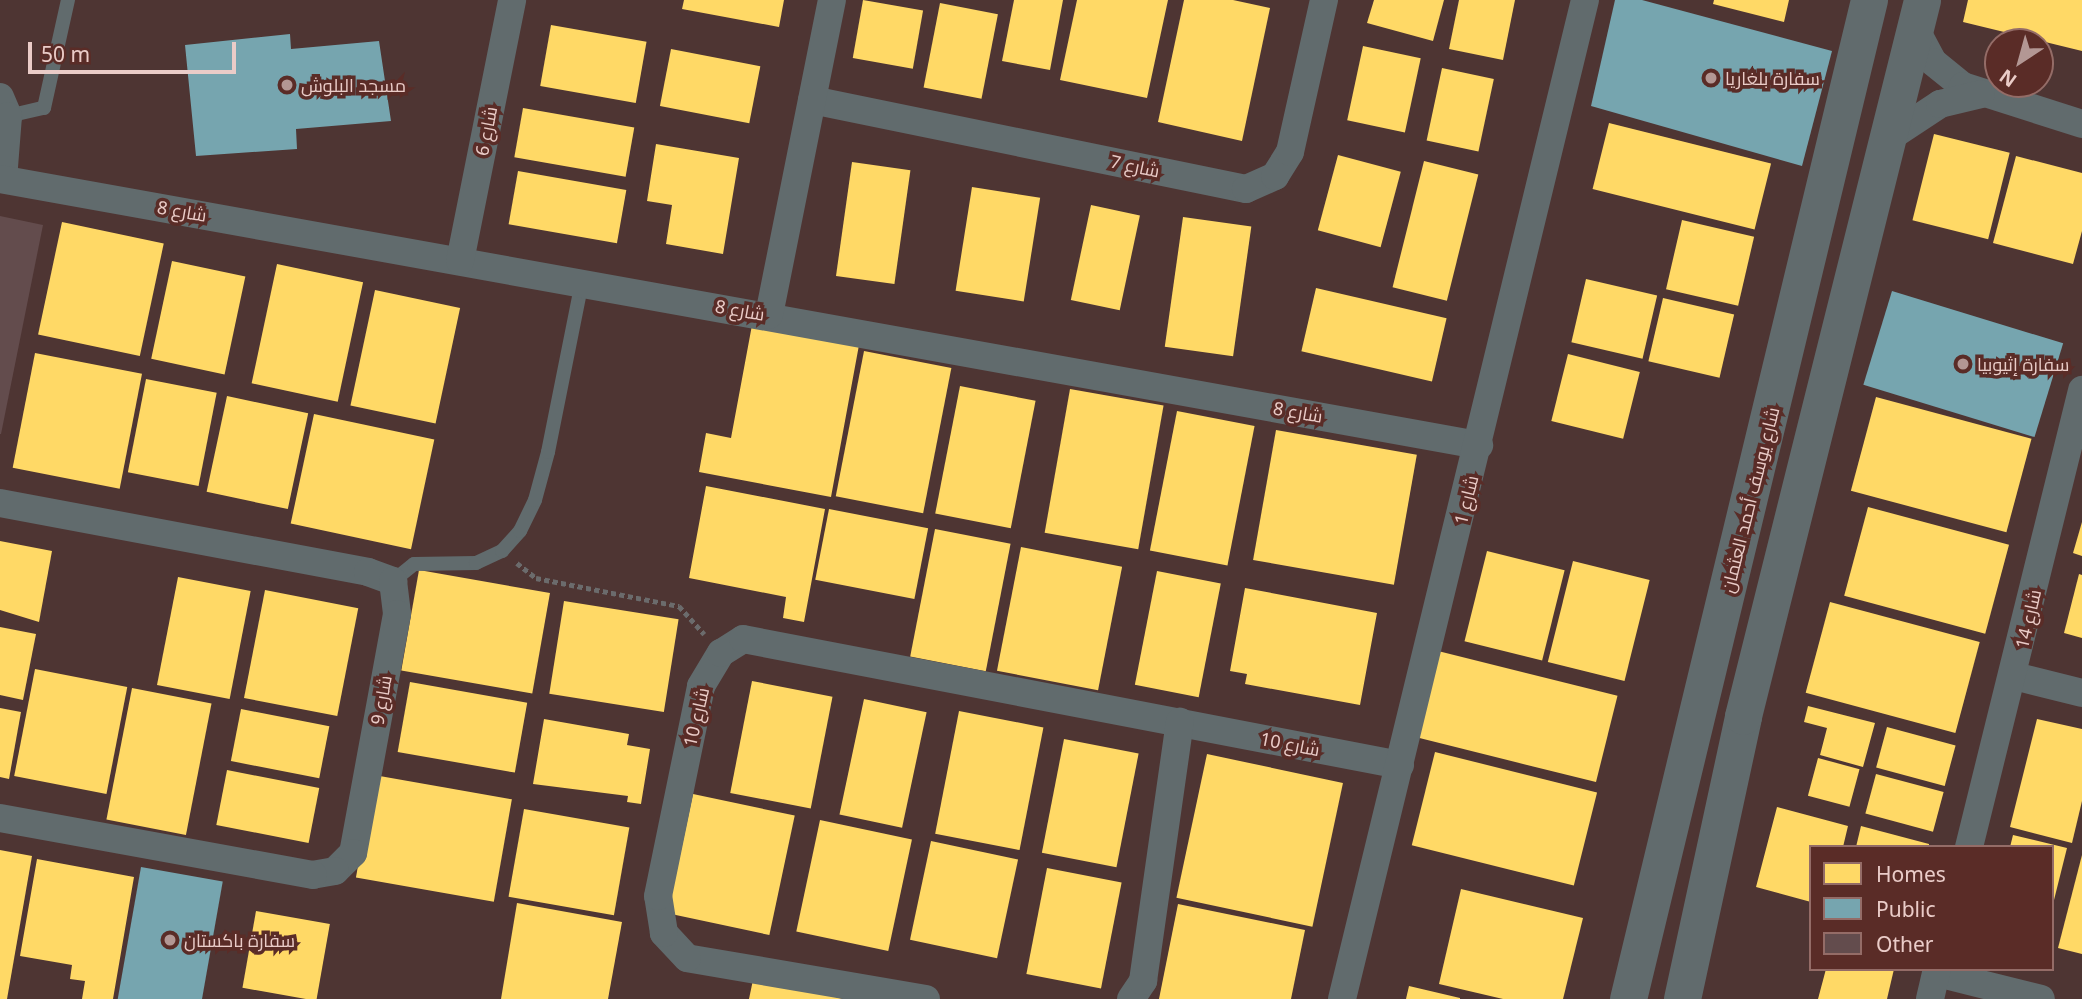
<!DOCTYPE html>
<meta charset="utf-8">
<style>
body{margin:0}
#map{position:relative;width:2082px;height:999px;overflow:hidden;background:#4e3533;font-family:"Noto Sans",Cairo,sans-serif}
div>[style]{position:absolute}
.homes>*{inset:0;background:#ffd966;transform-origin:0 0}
.public>*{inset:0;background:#76a5af;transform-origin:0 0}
.building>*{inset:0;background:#634c4d}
.path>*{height:4.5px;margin-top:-2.25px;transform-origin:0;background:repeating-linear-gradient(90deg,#6b6b6c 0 5px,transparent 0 8.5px)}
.service>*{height:14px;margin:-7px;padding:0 7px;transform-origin:7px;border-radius:7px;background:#616b6d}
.minor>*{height:28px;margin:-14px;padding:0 14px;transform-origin:14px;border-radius:14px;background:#616b6d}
.tertiary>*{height:37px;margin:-18.5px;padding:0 18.5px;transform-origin:18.5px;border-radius:18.5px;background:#616b6d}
.dots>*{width:19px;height:19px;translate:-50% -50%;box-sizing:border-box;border:4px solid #5a2c27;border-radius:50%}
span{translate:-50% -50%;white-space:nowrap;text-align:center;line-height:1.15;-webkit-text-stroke:7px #5a2c27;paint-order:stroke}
.poi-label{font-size:18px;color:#eaccc8}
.left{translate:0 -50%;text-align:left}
.street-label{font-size:18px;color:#eaccc8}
.legend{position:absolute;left:1809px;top:845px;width:245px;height:126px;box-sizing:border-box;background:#5a2c27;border:2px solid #946c67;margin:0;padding:9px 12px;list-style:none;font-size:21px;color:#eaccc8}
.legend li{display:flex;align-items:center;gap:14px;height:35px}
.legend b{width:35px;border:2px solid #946c67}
.north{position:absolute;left:1984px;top:28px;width:70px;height:70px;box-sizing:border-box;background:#5a2c27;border:2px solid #946c67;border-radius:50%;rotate:216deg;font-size:19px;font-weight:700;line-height:28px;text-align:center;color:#eaccc8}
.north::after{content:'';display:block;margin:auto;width:24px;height:32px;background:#b39794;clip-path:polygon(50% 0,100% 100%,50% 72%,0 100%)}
.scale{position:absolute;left:28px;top:42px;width:208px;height:32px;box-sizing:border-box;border:4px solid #eaccc8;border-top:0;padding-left:9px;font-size:21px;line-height:24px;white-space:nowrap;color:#eaccc8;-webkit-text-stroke:5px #5a2c27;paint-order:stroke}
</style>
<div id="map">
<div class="homes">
<div style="clip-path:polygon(684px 0,784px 0,779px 27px,682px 9px)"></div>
<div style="left:863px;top:0;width:61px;height:59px;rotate:10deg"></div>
<div style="clip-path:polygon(1014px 0,1063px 0,1050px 70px,1002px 61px)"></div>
<div style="clip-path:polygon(1077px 0,1168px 0,1147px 98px,1060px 80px)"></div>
<div style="clip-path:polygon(1184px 0,1233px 0,1270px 8px,1242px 141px,1158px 122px)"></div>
<div style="clip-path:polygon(1374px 0,1444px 0,1433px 41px,1367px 23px)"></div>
<div style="clip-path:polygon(1459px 0,1515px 0,1503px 60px,1449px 49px)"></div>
<div style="clip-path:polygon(1714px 0,1789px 0,1784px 22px,1713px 4px)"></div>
<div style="clip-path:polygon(1968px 0,2082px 0,2082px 51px,1963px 22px)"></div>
<div style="left:940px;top:3px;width:59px;height:86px;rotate:11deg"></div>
<div style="left:551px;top:25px;width:97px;height:62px;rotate:10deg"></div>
<div style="left:1363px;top:46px;width:59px;height:76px;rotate:12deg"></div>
<div style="left:671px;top:49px;width:91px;height:58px;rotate:11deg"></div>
<div style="left:1442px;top:68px;width:53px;height:74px;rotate:12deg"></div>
<div style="left:523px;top:108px;width:113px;height:50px;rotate:10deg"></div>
<div style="left:1609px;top:123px;width:167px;height:68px;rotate:14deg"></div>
<div style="left:1934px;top:134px;width:78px;height:89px;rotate:14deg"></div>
<div style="clip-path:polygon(656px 144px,739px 158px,723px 254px,666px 244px,672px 205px,647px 201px)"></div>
<div style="left:1338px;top:155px;width:65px;height:78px;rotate:15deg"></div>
<div style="clip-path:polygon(2016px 156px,2082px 173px,2082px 231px,2073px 264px,1993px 243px)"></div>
<div style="left:1424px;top:161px;width:56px;height:130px;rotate:14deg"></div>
<div style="left:852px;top:162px;width:59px;height:115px;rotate:8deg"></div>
<div style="left:518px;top:171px;width:110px;height:54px;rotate:10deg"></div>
<div style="left:972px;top:187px;width:69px;height:105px;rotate:9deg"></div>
<div style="left:1091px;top:205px;width:50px;height:97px;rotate:12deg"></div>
<div style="left:1183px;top:217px;width:69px;height:131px;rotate:8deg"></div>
<div style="left:1682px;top:220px;width:74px;height:71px;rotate:13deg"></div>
<div style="left:62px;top:222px;width:104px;height:115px;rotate:12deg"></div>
<div style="left:172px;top:261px;width:75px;height:100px;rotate:12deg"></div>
<div style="left:277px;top:264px;width:88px;height:122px;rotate:12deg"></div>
<div style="left:1586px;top:279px;width:73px;height:65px;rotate:13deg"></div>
<div style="left:1316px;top:288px;width:134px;height:65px;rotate:13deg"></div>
<div style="left:375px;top:290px;width:87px;height:118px;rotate:12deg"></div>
<div style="left:1663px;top:298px;width:73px;height:65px;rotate:13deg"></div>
<div style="clip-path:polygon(752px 325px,859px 345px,831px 497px,699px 472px,706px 433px,731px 438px)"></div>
<div style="left:864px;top:351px;width:89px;height:148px;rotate:11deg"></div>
<div style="left:35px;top:353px;width:109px;height:117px;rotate:11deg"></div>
<div style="left:1568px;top:354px;width:74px;height:69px;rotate:14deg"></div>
<div style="left:146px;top:379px;width:72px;height:95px;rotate:11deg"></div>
<div style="left:960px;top:386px;width:77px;height:130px;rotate:11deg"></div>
<div style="left:1070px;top:389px;width:95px;height:146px;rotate:10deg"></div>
<div style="left:227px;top:396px;width:83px;height:98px;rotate:12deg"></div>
<div style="left:1876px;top:397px;width:161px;height:97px;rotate:15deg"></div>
<div style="left:1177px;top:411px;width:79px;height:142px;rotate:11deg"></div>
<div style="left:314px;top:414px;width:123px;height:112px;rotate:12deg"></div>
<div style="left:1276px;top:430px;width:143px;height:132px;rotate:10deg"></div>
<div style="clip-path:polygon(706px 486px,825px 509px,804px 622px,783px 618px,786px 597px,689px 578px)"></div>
<div style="left:1868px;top:507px;width:146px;height:92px;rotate:15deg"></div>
<div style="left:829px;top:509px;width:101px;height:72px;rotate:11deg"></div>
<div style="clip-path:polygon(2082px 522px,2082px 556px,2073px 553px)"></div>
<div style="left:935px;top:529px;width:77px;height:130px;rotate:11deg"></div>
<div style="clip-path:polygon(0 541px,52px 551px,39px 622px,0 610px)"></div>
<div style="left:1021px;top:547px;width:103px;height:126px;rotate:11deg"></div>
<div style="left:1487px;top:551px;width:80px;height:93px;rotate:14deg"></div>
<div style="left:1573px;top:561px;width:79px;height:104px;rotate:14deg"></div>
<div style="left:419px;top:570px;width:133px;height:102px;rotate:10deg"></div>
<div style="left:1157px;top:571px;width:65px;height:116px;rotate:11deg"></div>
<div style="clip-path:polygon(2079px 574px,2082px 575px,2082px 638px,2064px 633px)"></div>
<div style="left:178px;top:577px;width:74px;height:110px;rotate:11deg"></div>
<div style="clip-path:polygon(1245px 588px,1377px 613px,1360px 705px,1245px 684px,1247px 674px,1230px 671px)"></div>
<div style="left:265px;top:590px;width:95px;height:110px;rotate:11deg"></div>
<div style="left:564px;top:601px;width:116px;height:94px;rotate:9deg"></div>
<div style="left:1830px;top:602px;width:155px;height:94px;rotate:15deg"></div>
<div style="clip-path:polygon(0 627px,36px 634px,23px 700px,0 695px)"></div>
<div style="left:1438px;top:651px;width:185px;height:89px;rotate:14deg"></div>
<div style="left:35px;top:669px;width:94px;height:109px;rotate:11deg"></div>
<div style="left:752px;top:681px;width:82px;height:114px;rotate:11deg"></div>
<div style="left:410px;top:682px;width:119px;height:71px;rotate:10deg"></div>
<div style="left:132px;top:688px;width:81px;height:134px;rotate:11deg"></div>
<div style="left:864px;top:699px;width:64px;height:118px;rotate:12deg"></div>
<div style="clip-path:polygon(1808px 706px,1875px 723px,1863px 767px,1820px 755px,1827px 728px,1804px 722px)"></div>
<div style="clip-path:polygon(0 708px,21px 712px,9px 779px,0 777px)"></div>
<div style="left:241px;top:709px;width:90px;height:53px;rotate:11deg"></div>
<div style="left:959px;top:711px;width:86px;height:125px;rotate:11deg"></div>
<div style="clip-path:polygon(544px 719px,629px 734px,627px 745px,650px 749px,641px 804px,627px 802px,628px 796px,533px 784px)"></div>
<div style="clip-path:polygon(2037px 719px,2082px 729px,2082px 801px,2072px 843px,2010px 827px)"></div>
<div style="left:1887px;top:727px;width:71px;height:42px;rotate:15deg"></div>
<div style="left:1064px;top:739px;width:76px;height:116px;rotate:11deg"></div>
<div style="left:1435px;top:752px;width:167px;height:96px;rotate:14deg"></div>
<div style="left:1207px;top:754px;width:139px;height:147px;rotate:12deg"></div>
<div style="left:1818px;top:758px;width:43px;height:39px;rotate:15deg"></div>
<div style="left:227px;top:770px;width:94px;height:56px;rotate:11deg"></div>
<div style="left:1876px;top:774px;width:70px;height:41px;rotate:15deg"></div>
<div style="left:374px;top:775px;width:140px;height:104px;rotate:10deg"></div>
<div style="left:693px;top:794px;width:104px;height:122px;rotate:12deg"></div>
<div style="clip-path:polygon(1777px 807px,1848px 826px,1843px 847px,1811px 847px,1811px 902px,1756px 887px)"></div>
<div style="left:524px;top:809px;width:107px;height:89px;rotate:10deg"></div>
<div style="left:820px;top:820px;width:94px;height:114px;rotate:12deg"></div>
<div style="clip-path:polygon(1861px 826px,1929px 844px,1929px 847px,1856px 847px)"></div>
<div style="clip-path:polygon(2013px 835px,2067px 848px,2053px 904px,2052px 847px,2010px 847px)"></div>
<div style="left:931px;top:841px;width:89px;height:101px;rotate:12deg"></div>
<div style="clip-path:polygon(0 850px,32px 856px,7px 999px,0 999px)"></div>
<div style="clip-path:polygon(2082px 855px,2082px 954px,2058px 948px)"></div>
<div style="clip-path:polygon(37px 859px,134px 877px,113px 999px,82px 999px,85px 981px,70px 979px,72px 965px,20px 956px)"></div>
<div style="left:1047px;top:868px;width:76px;height:108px;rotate:11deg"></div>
<div style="clip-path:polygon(1461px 889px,1583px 918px,1563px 999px,1503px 999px,1439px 984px)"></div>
<div style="clip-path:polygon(517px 903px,622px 922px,608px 999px,501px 999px)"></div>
<div style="clip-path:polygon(1178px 904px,1305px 930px,1291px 999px,1159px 999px)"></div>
<div style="left:256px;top:911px;width:75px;height:78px;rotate:10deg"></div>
<div style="clip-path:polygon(1826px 969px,1894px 969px,1887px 999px,1818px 999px)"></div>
<div style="clip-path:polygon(754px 975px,843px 999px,749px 999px)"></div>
<div style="clip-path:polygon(1409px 986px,1460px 998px,1460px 999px,1406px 999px)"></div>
</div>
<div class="public">
<div style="clip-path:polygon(1615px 0,1642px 0,1832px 51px,1802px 166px,1591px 106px)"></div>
<div style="clip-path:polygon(290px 34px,291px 49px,379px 41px,391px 121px,296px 129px,297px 149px,196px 156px,185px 45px)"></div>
<div style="left:1892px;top:291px;width:179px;height:98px;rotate:17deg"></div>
<div style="left:141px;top:867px;width:83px;height:134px;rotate:10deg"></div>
</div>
<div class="building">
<div style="clip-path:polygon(0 216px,43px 225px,1px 434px,0 434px)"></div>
</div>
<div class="path">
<div style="left:517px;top:563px;width:24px;rotate:38deg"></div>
<div style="left:536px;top:578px;width:146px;rotate:11.1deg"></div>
<div style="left:679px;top:606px;width:38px;rotate:48deg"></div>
</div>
<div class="service">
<div style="left:8px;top:116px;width:37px;rotate:-13deg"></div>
<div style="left:44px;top:108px;width:111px;rotate:-77.5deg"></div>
<div style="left:393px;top:581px;width:27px;rotate:-39deg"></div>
<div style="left:414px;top:564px;width:62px;rotate:-0.9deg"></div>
<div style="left:476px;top:563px;width:29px;rotate:-25deg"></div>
<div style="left:502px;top:551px;width:27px;rotate:-48deg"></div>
<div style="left:520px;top:531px;width:34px;rotate:-64deg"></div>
<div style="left:535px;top:500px;width:50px;rotate:-74.8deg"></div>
<div style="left:548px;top:452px;width:173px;rotate:-78.7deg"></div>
</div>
<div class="minor">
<div style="left:1915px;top:28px;width:38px;rotate:62deg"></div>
<div style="left:1933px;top:62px;width:38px;rotate:39deg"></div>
<div style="left:1963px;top:86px;width:125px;rotate:17.7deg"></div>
<div style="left:0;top:97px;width:21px;rotate:67deg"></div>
<div style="left:8px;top:116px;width:63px;rotate:94.5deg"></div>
<div style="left:812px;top:100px;width:443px;rotate:11.6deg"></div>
<div style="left:1246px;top:189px;width:32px;rotate:-24deg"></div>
<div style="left:1275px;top:176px;width:28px;rotate:-58deg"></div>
<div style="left:1290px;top:152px;width:156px;rotate:-77.4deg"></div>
<div style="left:1887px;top:139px;width:64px;rotate:-33.4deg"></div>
<div style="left:1940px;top:104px;width:42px;rotate:-13.7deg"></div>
<div style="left:0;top:179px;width:1503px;rotate:10.2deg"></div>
<div style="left:460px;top:261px;width:266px;rotate:-78.7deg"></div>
<div style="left:769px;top:315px;width:321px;rotate:-78.7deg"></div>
<div style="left:0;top:503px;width:374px;rotate:10.6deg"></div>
<div style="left:368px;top:572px;width:27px;rotate:20deg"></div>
<div style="left:393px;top:581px;width:33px;rotate:83deg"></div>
<div style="left:397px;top:614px;width:243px;rotate:100.4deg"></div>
<div style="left:353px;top:853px;width:25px;rotate:135deg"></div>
<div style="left:335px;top:871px;width:22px;rotate:170deg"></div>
<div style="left:313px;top:875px;width:318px;rotate:-169.7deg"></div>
<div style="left:2014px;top:676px;width:70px;rotate:14deg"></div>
<div style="left:1969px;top:847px;width:471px;rotate:-76.1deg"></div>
<div style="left:1937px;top:973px;width:107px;rotate:14deg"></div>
<div style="left:926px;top:999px;width:242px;rotate:-170.3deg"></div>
<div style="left:687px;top:958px;width:34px;rotate:-133deg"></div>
<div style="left:664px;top:933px;width:37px;rotate:-99deg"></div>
<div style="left:658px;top:896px;width:214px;rotate:-78.4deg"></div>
<div style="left:701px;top:686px;width:39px;rotate:-59deg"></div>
<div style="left:721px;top:653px;width:26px;rotate:-32deg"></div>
<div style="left:743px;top:639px;width:669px;rotate:10.86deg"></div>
<div style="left:1131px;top:999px;width:22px;rotate:-56deg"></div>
<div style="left:1143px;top:981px;width:262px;rotate:-81.9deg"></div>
<div style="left:1342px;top:999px;width:1028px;rotate:-76.33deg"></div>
<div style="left:1930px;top:999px;width:31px;rotate:-77deg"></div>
</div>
<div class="tertiary">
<div style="left:1628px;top:999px;width:1028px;rotate:-76.44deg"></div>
<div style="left:1682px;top:999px;width:289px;rotate:-77.8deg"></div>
<div style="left:1743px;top:716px;width:738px;rotate:-75.96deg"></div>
</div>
<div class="dots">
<div style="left:1711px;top:78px;background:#b39794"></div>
<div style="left:287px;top:85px;background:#b39794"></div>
<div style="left:1963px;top:364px;background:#b39794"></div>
<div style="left:170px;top:940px;background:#b39794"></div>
</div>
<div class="poi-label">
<span class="left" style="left:1725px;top:78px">سفارة بلغاريا</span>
<span class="left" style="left:301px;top:85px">مسجد البلوش</span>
<span class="left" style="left:1977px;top:364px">سفارة إثيوبيا</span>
<span class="left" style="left:184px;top:940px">سفارة باكستان</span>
</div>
<div class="street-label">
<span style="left:486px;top:131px;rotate:-79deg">شارع 6</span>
<span style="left:1135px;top:166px;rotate:12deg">شارع 7</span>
<span style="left:182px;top:211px;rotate:10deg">شارع 8</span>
<span style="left:740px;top:310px;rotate:10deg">شارع 8</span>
<span style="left:1298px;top:412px;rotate:10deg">شارع 8</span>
<span style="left:1466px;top:500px;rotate:-76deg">شارع 1</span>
<span style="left:1750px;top:500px;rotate:-76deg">شارع يوسف أحمد العثمان</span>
<span style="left:2028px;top:619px;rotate:-77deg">شارع 14</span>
<span style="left:381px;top:700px;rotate:-80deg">شارع 9</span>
<span style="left:696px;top:717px;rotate:-77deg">شارع 10</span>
<span style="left:1290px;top:744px;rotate:11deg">شارع 10</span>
</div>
<ul class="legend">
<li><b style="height:19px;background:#ffd966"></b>Homes</li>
<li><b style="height:19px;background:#76a5af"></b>Public</li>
<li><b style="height:19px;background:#634c4d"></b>Other</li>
</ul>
<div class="north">N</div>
<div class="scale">50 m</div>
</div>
